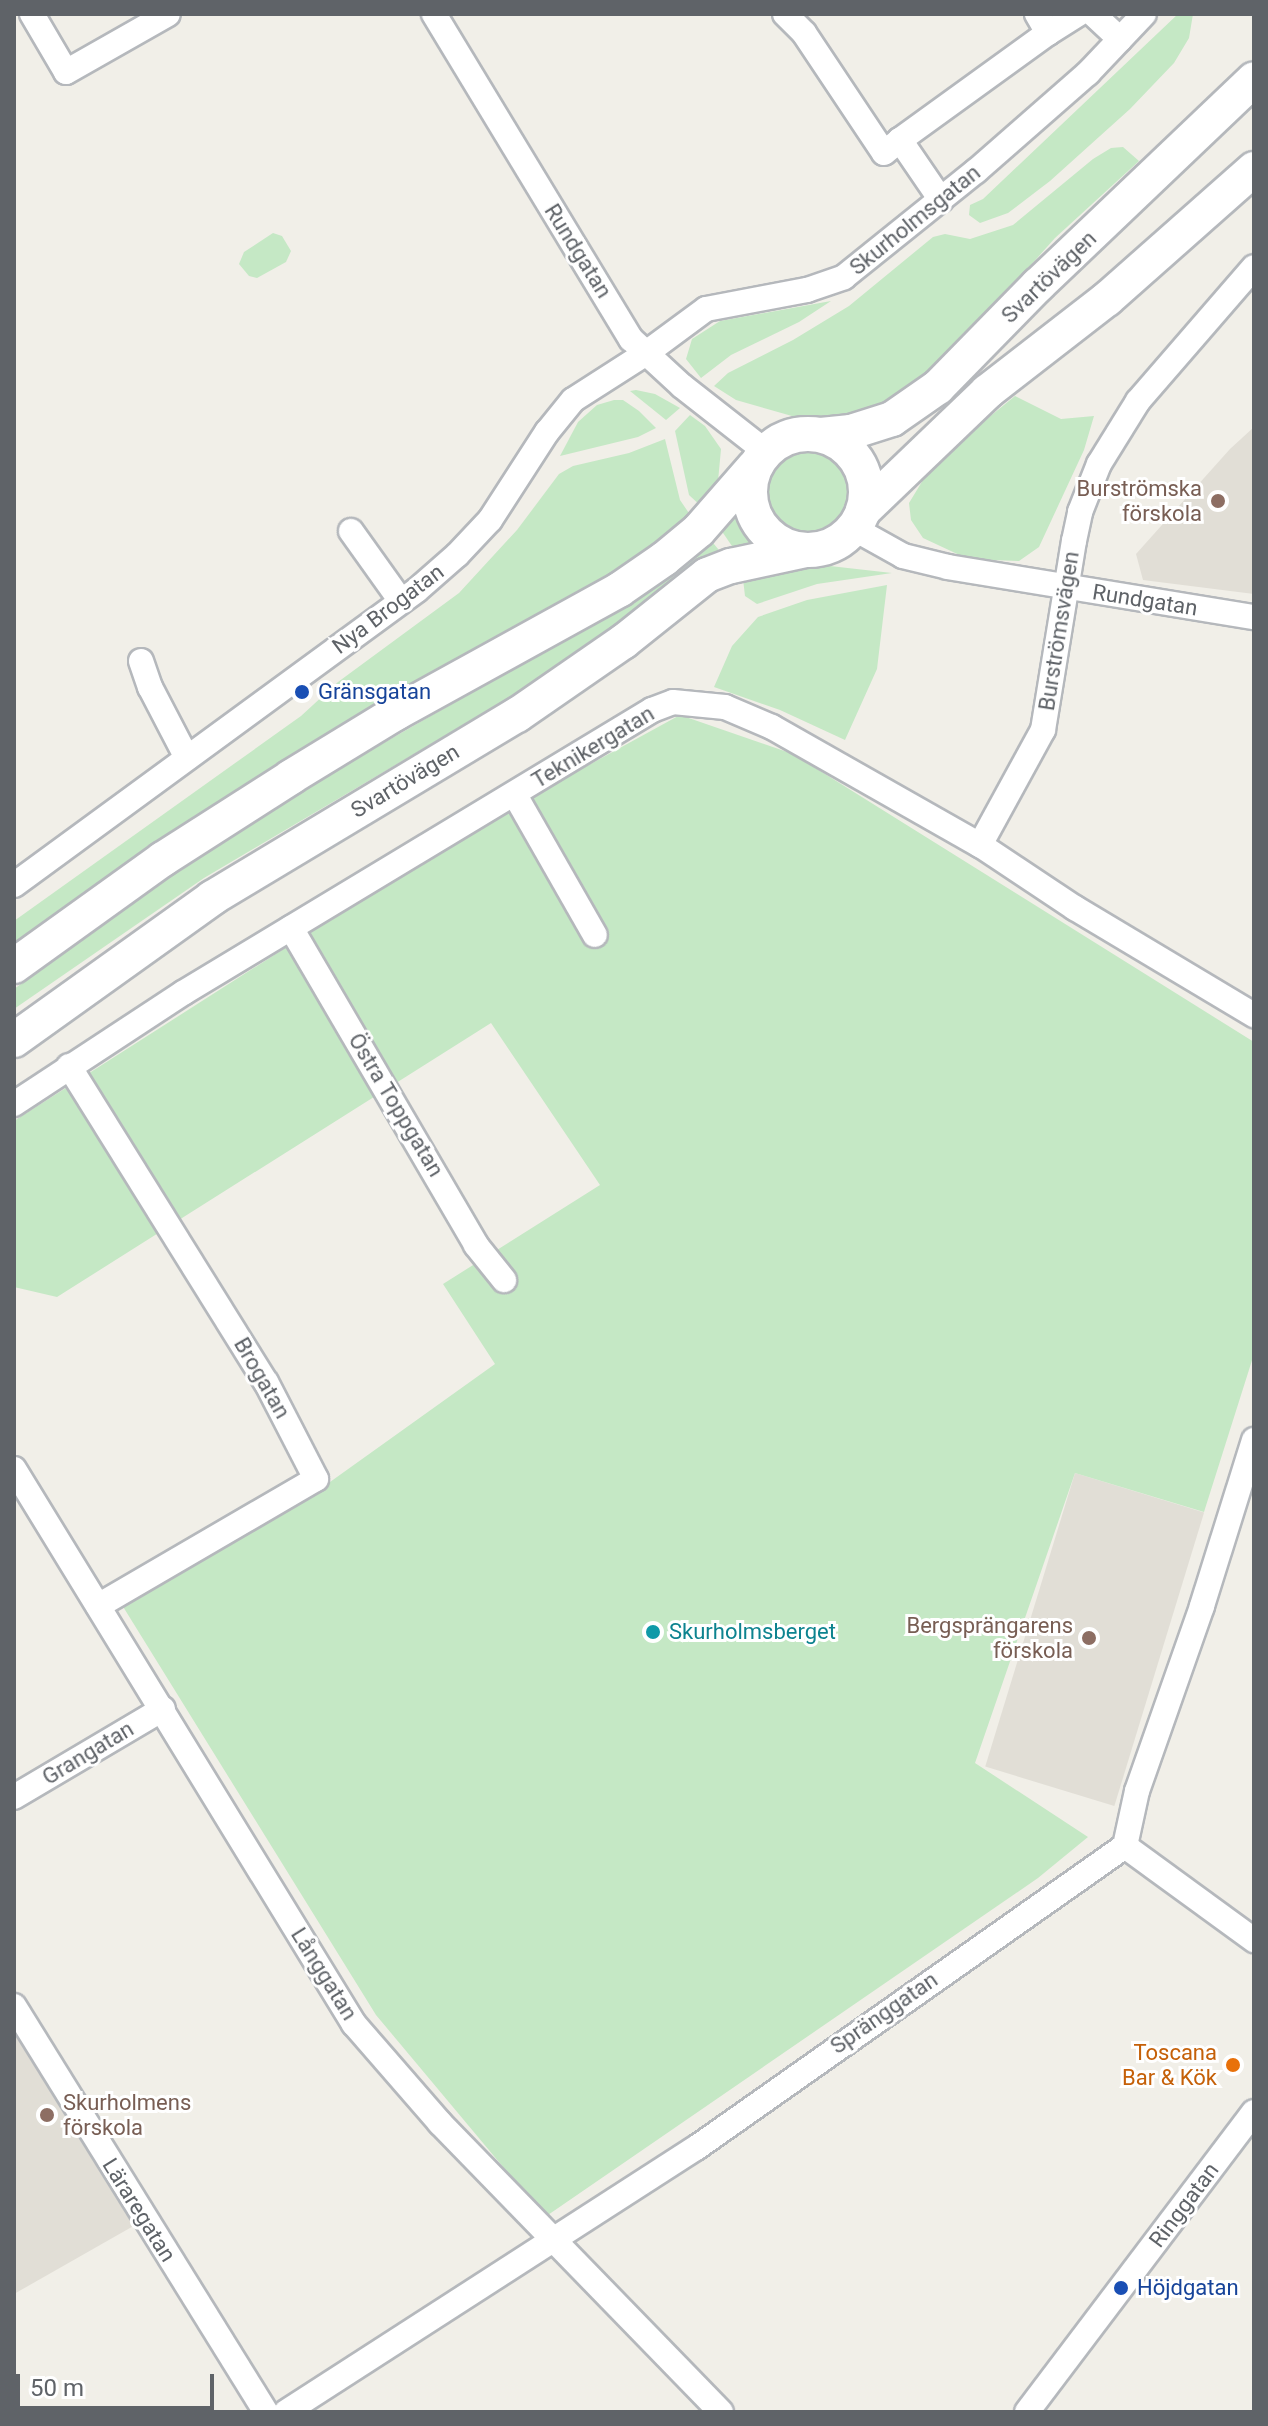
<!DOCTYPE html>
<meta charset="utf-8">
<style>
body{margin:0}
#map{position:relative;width:1268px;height:2426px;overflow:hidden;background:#f1efe8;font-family:Roboto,sans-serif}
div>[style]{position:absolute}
.education>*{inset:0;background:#e1ded6;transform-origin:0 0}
.green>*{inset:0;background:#c5e8c5}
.round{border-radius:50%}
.roads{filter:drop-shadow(2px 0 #b5b8bc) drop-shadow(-2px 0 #b5b8bc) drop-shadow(0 2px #b5b8bc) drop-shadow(0 -2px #b5b8bc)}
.street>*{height:24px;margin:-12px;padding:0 12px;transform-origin:12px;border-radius:12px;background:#fff}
.secondary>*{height:34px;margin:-17px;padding:0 17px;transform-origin:17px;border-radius:17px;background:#fff}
.secondary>.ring{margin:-17px;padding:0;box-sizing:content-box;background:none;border:34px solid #fff;border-radius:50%}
.dots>*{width:22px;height:22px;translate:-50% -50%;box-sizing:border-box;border:4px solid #fff;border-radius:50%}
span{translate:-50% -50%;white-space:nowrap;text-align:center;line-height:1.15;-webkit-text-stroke:6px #fff;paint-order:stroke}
.street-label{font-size:22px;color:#5f6368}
.education-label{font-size:22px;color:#785e54}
.right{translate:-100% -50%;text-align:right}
.left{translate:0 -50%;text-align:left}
.transit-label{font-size:22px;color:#164399}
.culture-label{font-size:22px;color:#0d838f}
.food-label{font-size:22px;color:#c56008}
.frame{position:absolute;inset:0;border:16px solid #5f6368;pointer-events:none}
.scale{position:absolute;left:16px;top:2374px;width:198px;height:36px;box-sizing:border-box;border:4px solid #5f6368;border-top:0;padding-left:10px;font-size:24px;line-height:28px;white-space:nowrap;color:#5f6368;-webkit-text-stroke:6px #fff;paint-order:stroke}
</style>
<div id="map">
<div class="education">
<div style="clip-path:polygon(1254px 427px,1254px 594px,1143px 580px,1136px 554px,1230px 449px)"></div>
<div style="left:1075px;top:1473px;width:135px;height:307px;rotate:17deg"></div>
<div style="clip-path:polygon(14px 2011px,144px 2220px,14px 2294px)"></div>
</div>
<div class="green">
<div style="clip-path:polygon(1178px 14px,1193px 14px,1189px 38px,1174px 63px,1130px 109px,1050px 181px,1008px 213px,980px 223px,969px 215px,970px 205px,983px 199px)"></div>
<div style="clip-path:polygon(1123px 147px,1139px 161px,1055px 238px,939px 368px,886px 403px,852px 414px,822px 419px,799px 418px,736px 400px,714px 386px,728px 373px,793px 340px,849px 306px,933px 237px,945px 234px,970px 239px,1013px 225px,1093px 159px,1111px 148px)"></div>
<div style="clip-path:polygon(273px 233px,282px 236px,291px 251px,286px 262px,257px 278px,249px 276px,239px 264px,244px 252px)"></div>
<div style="clip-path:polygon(831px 301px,799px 322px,731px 355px,701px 378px,686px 359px,692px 339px,720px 321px)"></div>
<div style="clip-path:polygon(636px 390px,655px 394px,680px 408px,666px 420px,630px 391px)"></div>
<div style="clip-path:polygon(1015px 396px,1061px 419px,1094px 416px,1084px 450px,1039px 547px,1019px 561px,968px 559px,923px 538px,911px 520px,909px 503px,934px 462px)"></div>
<div style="clip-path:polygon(614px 400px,623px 400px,639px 411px,656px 428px,638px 437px,560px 456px,578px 422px,597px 405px)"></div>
<div style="clip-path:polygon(690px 415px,705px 426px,721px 449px,718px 481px,703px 508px,689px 495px,675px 431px)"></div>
<div style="clip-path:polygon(665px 439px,680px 500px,693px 519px,625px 568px,154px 846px,14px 945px,14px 921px,301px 716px,338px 682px,459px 593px,517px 530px,559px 474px,573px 466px,629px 453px)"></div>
<div class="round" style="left:768px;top:452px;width:80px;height:80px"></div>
<div style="clip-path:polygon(731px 512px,744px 530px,755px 550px,736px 552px,719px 527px)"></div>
<div style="clip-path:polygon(709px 538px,723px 555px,531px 685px,204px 878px,14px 1009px,14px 989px,192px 861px,333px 772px,614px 611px)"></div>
<div style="clip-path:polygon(830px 566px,892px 573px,817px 584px,757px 604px,745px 596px,743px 579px,801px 567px)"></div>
<div style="clip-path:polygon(887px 585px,877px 669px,845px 740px,780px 710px,714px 687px,732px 646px,758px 617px,807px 600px)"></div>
<div style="clip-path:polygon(680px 715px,793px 754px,1254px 1042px,1254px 1354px,1204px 1512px,1075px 1473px,975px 1763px,1088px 1837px,1038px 1878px,545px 2217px,376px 2015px,122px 1605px,323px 1487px,495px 1364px,443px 1284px,600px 1185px,491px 1023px,57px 1297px,14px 1287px,14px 1121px,293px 943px,576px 772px)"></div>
</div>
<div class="roads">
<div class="street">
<div style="left:32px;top:14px;width:67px;rotate:59.6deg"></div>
<div style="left:66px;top:72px;width:117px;rotate:-29.6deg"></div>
<div style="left:434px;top:14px;width:380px;rotate:58.8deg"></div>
<div style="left:631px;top:339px;width:69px;rotate:42.7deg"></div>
<div style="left:682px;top:386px;width:105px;rotate:38.1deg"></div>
<div style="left:785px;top:14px;width:27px;rotate:45deg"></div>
<div style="left:804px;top:33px;width:144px;rotate:56.3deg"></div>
<div style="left:884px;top:153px;width:21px;rotate:-39deg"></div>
<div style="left:1037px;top:14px;width:22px;rotate:60deg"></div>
<div style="left:1048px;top:33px;width:36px;rotate:-32deg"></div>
<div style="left:1093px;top:14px;width:37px;rotate:43deg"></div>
<div style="left:941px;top:200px;width:73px;rotate:-124.3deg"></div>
<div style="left:900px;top:140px;width:183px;rotate:-35.9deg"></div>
<div style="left:853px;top:528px;width:57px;rotate:29.2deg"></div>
<div style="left:903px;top:556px;width:46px;rotate:13.7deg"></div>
<div style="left:948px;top:567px;width:310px;rotate:9.3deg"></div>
<div style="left:351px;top:531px;width:86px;rotate:54.5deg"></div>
<div style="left:141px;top:661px;width:28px;rotate:71deg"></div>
<div style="left:150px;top:687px;width:80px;rotate:62.5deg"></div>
<div style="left:515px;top:795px;width:161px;rotate:60.3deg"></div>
<div style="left:980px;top:845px;width:131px;rotate:-61.3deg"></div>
<div style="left:1043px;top:730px;width:192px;rotate:-80.7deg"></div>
<div style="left:1074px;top:541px;width:30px;rotate:-78deg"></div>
<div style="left:1080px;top:512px;width:52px;rotate:-68.4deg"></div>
<div style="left:1099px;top:464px;width:74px;rotate:-58.2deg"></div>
<div style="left:1138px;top:401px;width:177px;rotate:-49.1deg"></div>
<div style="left:14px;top:885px;width:499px;rotate:-36.2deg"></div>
<div style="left:417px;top:590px;width:53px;rotate:-41.2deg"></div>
<div style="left:457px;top:555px;width:48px;rotate:-46.7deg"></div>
<div style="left:490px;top:520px;width:105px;rotate:-57.1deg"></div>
<div style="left:547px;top:432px;width:41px;rotate:-50.9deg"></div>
<div style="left:573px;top:400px;width:85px;rotate:-32.6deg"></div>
<div style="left:645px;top:354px;width:76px;rotate:-36.4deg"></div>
<div style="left:706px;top:309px;width:103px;rotate:-10.7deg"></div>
<div style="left:807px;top:290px;width:39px;rotate:-19deg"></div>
<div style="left:844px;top:277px;width:169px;rotate:-38.8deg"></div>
<div style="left:976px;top:171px;width:149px;rotate:-41.2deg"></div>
<div style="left:1088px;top:73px;width:81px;rotate:-46.5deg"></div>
<div style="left:291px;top:928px;width:367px;rotate:59.7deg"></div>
<div style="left:476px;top:1245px;width:45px;rotate:51.3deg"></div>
<div style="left:69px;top:1066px;width:372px;rotate:58.1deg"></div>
<div style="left:266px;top:1382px;width:109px;rotate:62.7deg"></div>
<div style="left:316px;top:1479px;width:252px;rotate:149.8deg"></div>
<div style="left:14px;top:1104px;width:202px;rotate:-33.3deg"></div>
<div style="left:183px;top:993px;width:548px;rotate:-31.11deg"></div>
<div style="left:652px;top:710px;width:22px;rotate:-21deg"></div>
<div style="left:673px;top:702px;width:52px;rotate:5.5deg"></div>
<div style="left:725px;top:707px;width:51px;rotate:23.1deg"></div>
<div style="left:772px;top:727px;width:239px;rotate:29.6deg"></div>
<div style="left:980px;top:845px;width:114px;rotate:33.6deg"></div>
<div style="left:1075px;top:908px;width:209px;rotate:30.9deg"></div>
<div style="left:14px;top:1469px;width:651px;rotate:58.51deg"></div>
<div style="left:354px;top:2024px;width:131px;rotate:49deg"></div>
<div style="left:440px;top:2123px;width:403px;rotate:45.8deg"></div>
<div style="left:14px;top:1797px;width:173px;rotate:-30.6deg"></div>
<div style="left:1125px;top:1846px;width:160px;rotate:36.1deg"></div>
<div style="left:14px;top:2006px;width:478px;rotate:58.2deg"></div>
<div style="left:286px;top:2412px;width:488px;rotate:-32.8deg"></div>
<div style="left:696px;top:2148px;width:525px;rotate:-35.14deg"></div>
<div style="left:1125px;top:1846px;width:56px;rotate:-77.7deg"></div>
<div style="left:1137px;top:1791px;width:196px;rotate:-70.6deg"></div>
<div style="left:1202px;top:1606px;width:174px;rotate:-72.6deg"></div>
<div style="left:1027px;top:2412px;width:376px;rotate:-52.9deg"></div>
</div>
<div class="secondary">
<div class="ring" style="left:750px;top:434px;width:82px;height:82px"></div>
<div style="left:821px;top:435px;width:30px;rotate:-6deg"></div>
<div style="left:851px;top:432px;width:43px;rotate:-17.6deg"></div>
<div style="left:892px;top:419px;width:56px;rotate:-34.8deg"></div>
<div style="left:938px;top:387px;width:143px;rotate:-45.6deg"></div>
<div style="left:1038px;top:285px;width:298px;rotate:-43.6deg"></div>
<div style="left:863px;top:511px;width:172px;rotate:-43.8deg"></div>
<div style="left:987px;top:392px;width:152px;rotate:-37.8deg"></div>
<div style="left:1107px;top:299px;width:196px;rotate:-41.5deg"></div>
<div style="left:14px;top:966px;width:183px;rotate:-35.7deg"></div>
<div style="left:163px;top:859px;width:152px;rotate:-32.6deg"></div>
<div style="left:291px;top:777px;width:123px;rotate:-31.4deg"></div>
<div style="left:396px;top:713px;width:255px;rotate:-28.9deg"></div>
<div style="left:619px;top:590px;width:55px;rotate:-34.6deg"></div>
<div style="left:664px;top:559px;width:45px;rotate:-39.6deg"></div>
<div style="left:699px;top:530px;width:84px;rotate:-48.9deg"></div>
<div style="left:14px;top:1040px;width:244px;rotate:-35.6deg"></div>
<div style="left:212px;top:898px;width:356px;rotate:-31deg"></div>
<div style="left:517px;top:715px;width:129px;rotate:-34.6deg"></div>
<div style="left:623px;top:642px;width:107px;rotate:-38.6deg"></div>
<div style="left:707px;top:575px;width:26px;rotate:-21deg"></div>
<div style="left:731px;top:566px;width:77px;rotate:-12deg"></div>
</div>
</div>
<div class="dots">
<div style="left:1218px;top:501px;background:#8d6e63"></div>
<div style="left:302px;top:692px;background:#1a4fb4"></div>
<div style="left:653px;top:1632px;background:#0f9aa8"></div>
<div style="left:1089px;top:1638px;background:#8d6e63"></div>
<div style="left:1233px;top:2065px;background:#e8710a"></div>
<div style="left:47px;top:2115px;background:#8d6e63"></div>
<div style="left:1121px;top:2288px;background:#1a4fb4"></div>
</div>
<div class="street-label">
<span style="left:915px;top:220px;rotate:-39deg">Skurholmsgatan</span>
<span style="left:578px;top:251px;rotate:58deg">Rundgatan</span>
<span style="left:1049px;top:277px;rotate:-44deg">Svartövägen</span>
<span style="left:1145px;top:600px;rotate:9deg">Rundgatan</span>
<span style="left:388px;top:609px;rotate:-37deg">Nya Brogatan</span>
<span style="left:1059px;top:631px;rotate:-81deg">Burströmsvägen</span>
<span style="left:593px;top:747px;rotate:-31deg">Teknikergatan</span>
<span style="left:405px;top:781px;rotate:-31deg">Svartövägen</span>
<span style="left:396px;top:1105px;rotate:59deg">Östra Toppgatan</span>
<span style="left:262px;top:1378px;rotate:60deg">Brogatan</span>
<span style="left:88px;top:1753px;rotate:-31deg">Grangatan</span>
<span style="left:324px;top:1974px;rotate:58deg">Långgatan</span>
<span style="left:884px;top:2013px;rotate:-35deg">Spränggatan</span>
<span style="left:1184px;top:2205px;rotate:-53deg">Ringgatan</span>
<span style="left:139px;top:2210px;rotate:58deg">Läraregatan</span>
</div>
<div class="education-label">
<span class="right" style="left:1202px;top:501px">Burströmska<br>förskola</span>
<span class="right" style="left:1073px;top:1638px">Bergsprängarens<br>förskola</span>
<span class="left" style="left:63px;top:2115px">Skurholmens<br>förskola</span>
</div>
<div class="transit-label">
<span class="left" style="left:318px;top:692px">Gränsgatan</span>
<span class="left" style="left:1137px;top:2288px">Höjdgatan</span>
</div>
<div class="culture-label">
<span class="left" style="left:669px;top:1632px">Skurholmsberget</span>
</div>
<div class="food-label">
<span class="right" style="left:1217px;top:2065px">Toscana<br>Bar &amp; Kök</span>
</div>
<div class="frame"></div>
<div class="scale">50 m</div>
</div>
